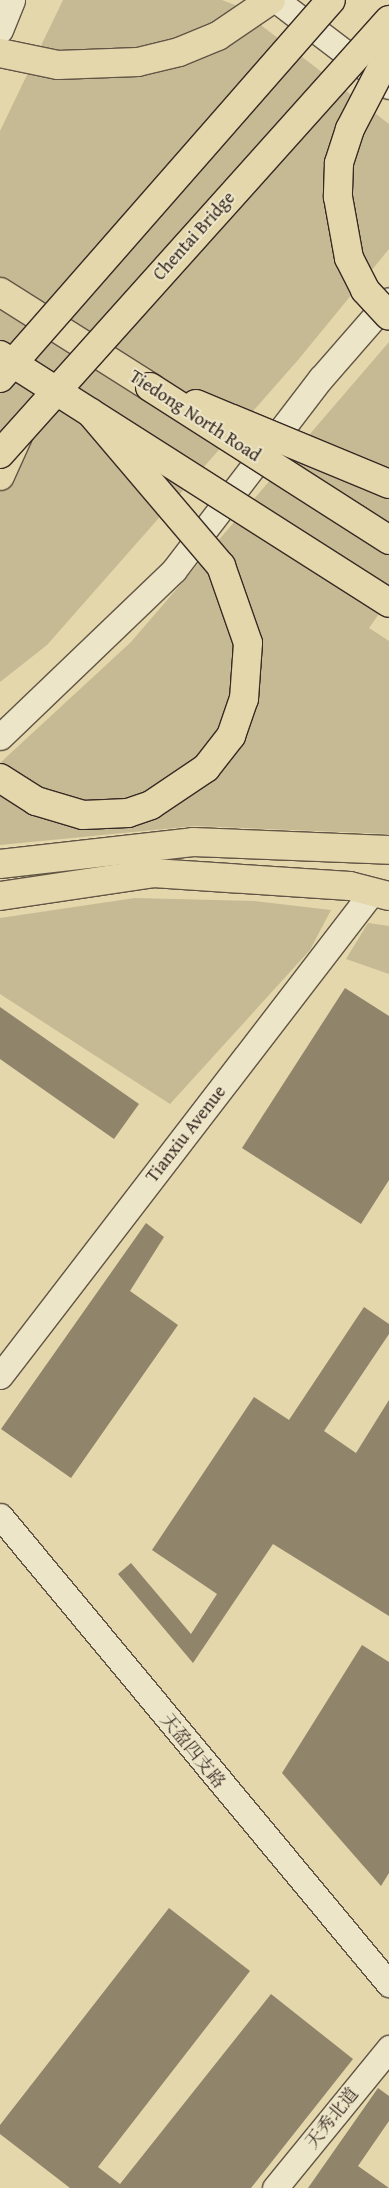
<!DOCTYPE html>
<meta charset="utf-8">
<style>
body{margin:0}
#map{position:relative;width:389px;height:2188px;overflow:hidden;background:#e3d7ab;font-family:"Gentium Book Plus","Noto Serif SC",serif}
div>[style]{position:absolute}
.green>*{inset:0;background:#c6ba94}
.building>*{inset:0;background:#90846a}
.roads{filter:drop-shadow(1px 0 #625546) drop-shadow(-1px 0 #625546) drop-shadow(0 1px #625546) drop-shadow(0 -1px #625546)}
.minor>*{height:25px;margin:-12.5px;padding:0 12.5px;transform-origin:12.5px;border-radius:12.5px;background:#ede5c8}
.highway>*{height:28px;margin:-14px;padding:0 14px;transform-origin:14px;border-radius:14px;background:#e3d7ab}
.bridges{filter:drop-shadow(1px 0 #372a24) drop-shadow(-1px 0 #372a24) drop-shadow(0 1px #372a24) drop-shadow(0 -1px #372a24)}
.highway-bridge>*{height:28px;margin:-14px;padding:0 14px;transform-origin:14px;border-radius:14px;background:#e3d7ab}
span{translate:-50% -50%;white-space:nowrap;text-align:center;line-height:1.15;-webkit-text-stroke:4px #ede5c8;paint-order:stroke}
.street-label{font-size:18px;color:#372a24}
</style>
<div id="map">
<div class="green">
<div style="clip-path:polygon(63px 0,222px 0,235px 5px,389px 124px,389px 249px,298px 360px,47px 645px,0 682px,0 131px)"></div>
<div style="clip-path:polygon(389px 342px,389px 600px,369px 628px,389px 641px,389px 834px,195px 826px,0 845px,0 763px,131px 642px)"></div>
<div style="clip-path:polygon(135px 898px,254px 901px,331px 910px,310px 950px,170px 1104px,0 994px,0 918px)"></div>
<div style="clip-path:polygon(368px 923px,389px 926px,389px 974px,346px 959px)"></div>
</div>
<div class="building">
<div style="clip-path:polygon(345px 988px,389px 1016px,389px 1180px,361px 1224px,242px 1148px)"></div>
<div style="clip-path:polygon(0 1007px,139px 1104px,114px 1139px,0 1059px)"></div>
<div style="clip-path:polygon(146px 1223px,164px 1237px,130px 1291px,178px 1325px,71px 1478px,1px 1429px)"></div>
<div style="clip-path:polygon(364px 1307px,389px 1324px,389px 1334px,324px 1431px,356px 1453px,389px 1400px,389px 1616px,273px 1544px,193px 1663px,118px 1574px,131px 1563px,191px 1634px,217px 1594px,152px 1550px,254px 1397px,289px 1420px)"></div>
<div style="clip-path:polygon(362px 1645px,389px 1662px,389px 1873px,381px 1886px,282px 1773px)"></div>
<div style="clip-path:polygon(169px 1908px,250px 1971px,98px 2167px,120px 2184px,271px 1994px,353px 2059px,251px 2188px,70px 2188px,0 2134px,0 2125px)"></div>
<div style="clip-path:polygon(378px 2088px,389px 2096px,389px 2121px,358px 2166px,389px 2188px,308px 2188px)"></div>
</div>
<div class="roads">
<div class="minor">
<div style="left:276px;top:0;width:142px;rotate:37.3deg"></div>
<div style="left:0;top:30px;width:32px;rotate:-68deg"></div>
<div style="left:0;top:737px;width:241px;rotate:-43.8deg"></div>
<div style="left:174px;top:570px;width:242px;rotate:-52.6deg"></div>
<div style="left:321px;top:378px;width:103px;rotate:-48.9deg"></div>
<div style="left:0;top:1376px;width:610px;rotate:-52.45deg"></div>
<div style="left:0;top:1516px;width:609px;rotate:50.27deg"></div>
<div style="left:275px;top:2188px;width:181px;rotate:-50.8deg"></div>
</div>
<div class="highway">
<div style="left:0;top:53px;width:59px;rotate:11.7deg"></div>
<div style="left:58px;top:65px;width:80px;rotate:-2.1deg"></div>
<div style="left:138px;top:62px;width:42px;rotate:-13.7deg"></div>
<div style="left:179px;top:52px;width:42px;rotate:-22.3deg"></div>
<div style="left:218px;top:36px;width:64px;rotate:-34.2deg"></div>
<div style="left:0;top:292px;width:178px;rotate:32.3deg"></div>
<div style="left:0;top:476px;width:46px;rotate:-65.7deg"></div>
<div style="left:0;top:864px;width:194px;rotate:-6.5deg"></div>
<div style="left:193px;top:842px;width:196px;rotate:2.3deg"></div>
<div style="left:0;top:896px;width:155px;rotate:-8.5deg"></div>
<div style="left:153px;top:873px;width:197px;rotate:3.8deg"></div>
<div style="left:350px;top:886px;width:40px;rotate:14.4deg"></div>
</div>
</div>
<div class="bridges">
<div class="highway-bridge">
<div style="left:389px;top:54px;width:85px;rotate:117.5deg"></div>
<div style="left:350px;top:129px;width:36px;rotate:108deg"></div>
<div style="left:339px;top:163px;width:34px;rotate:92deg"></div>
<div style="left:338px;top:197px;width:62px;rotate:79.8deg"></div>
<div style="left:349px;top:258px;width:36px;rotate:63deg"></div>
<div style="left:365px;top:290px;width:35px;rotate:47deg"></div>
<div style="left:0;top:355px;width:461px;rotate:32.5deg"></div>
<div style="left:0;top:378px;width:502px;rotate:-48.79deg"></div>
<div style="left:150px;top:387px;width:284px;rotate:32.6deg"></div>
<div style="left:196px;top:404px;width:209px;rotate:22.5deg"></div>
<div style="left:0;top:454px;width:583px;rotate:-48.13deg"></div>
<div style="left:0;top:778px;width:43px;rotate:32.6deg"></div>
<div style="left:36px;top:801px;width:49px;rotate:16.6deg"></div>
<div style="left:83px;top:815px;width:45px;rotate:-2.5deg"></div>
<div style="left:128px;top:813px;width:24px;rotate:-19deg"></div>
<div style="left:151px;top:805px;width:66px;rotate:-33.9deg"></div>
<div style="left:206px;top:768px;width:41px;rotate:-52deg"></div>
<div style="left:231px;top:736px;width:39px;rotate:-71deg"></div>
<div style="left:244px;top:699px;width:56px;rotate:-85.9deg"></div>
<div style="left:248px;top:643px;width:82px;rotate:-109.3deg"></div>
<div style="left:221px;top:566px;width:201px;rotate:-130.4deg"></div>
</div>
</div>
<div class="street-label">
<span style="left:194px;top:236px;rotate:-48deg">Chentai Bridge</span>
<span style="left:195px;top:416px;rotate:33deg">Tiedong North Road</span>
<span style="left:186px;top:1134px;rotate:-52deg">Tianxiu Avenue</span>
<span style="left:193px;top:1751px;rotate:51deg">天盈四支路</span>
<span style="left:332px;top:2118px;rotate:-51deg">天秀北道</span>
</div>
</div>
